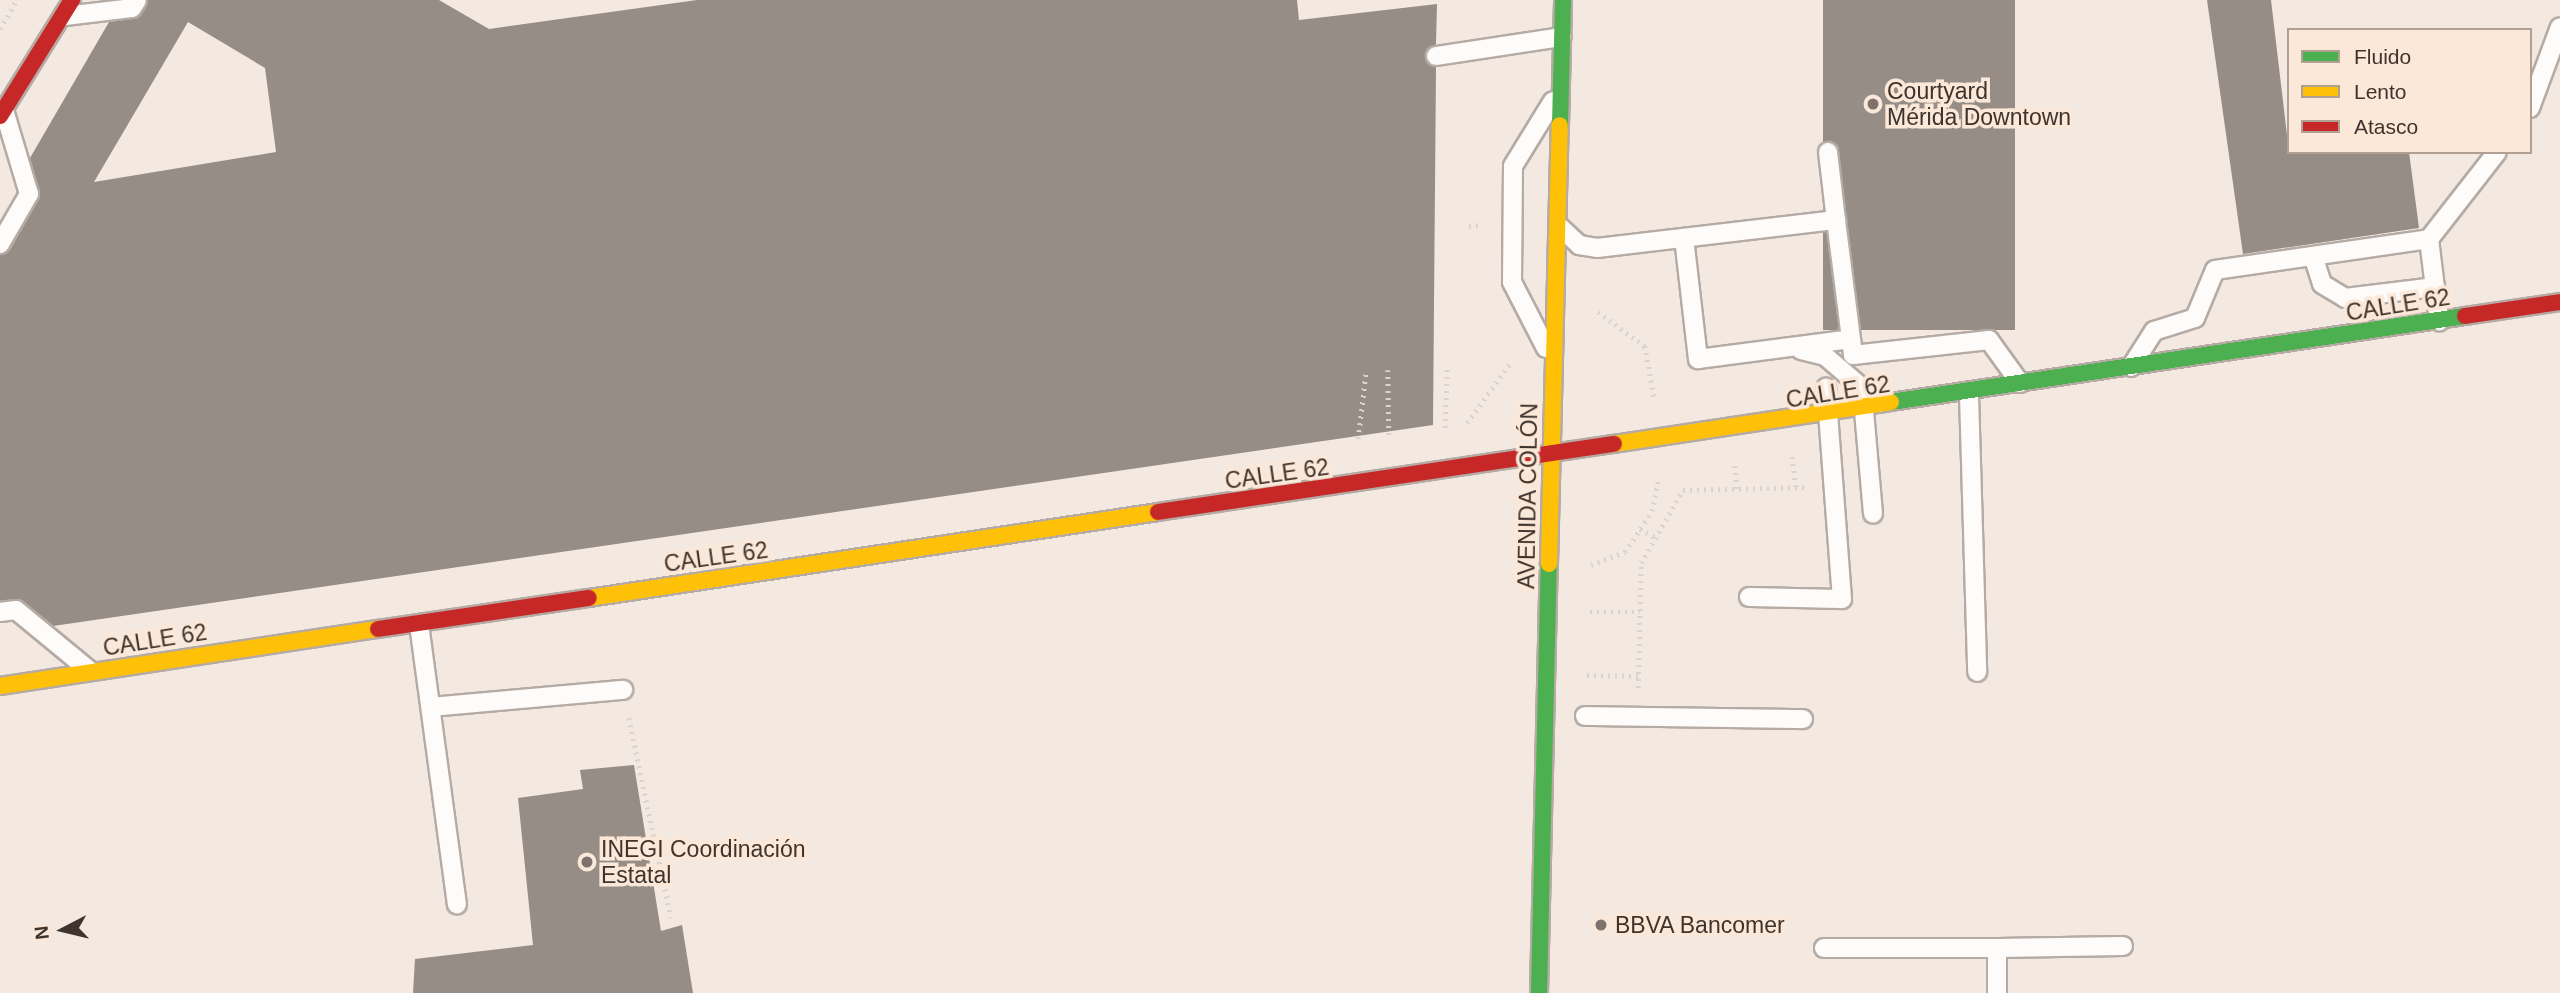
<!DOCTYPE html>
<meta charset="utf-8">
<style>
body{margin:0}
#map{position:relative;width:2560px;height:993px;overflow:hidden;background:#f4e9e0;font-family:Arial,sans-serif}
div>[style]{position:absolute}
.building>*{inset:0;background:#958d86;transform-origin:0 0}
.path>*{height:4.5px;margin-top:-2.25px;transform-origin:0;background:repeating-linear-gradient(90deg,#d7d4d1 0 2px,transparent 0 7px)}
.roads{filter:drop-shadow(2px 0 #b5aba4) drop-shadow(-2px 0 #b5aba4) drop-shadow(0 2px #b5aba4) drop-shadow(0 -2px #b5aba4)}
.lane>*{height:18px;margin:-9px;padding:0 9px;transform-origin:9px;border-radius:9px;background:#fdfcfa}
.fast>*{height:16px;margin:-8px;padding:0 8px;transform-origin:8px;border-radius:8px;background:#4caf50}
.slow>*{height:16px;margin:-8px;padding:0 8px;transform-origin:8px;border-radius:8px;background:#ffc107}
.jam>*{height:16px;margin:-8px;padding:0 8px;transform-origin:8px;border-radius:8px;background:#c62828}
.dots>*{width:19px;height:19px;translate:-50% -50%;box-sizing:border-box;border:4px solid #fce8d8;border-radius:50%}
span{translate:-50% -50%;white-space:nowrap;text-align:center;line-height:1.15;-webkit-text-stroke:7px #fce8d8;paint-order:stroke}
.poi-label{font-size:23px;color:#3e342d}
.left{translate:0 -50%;text-align:left}
.street-label{font-size:23px;color:#3e342d}
.legend{position:absolute;left:2287px;top:28px;width:245px;height:126px;box-sizing:border-box;background:#fce8d8;border:2px solid #b0a094;margin:0;padding:9px 12px;list-style:none;font-size:21px;color:#3e342d}
.legend li{display:flex;align-items:center;gap:14px;height:35px}
.legend b{width:35px;border:2px solid #b0a094}
.north{position:absolute;left:28px;top:895px;width:70px;height:70px;-webkit-text-stroke:5px #fce8d8;paint-order:stroke;rotate:263deg;font-size:19px;font-weight:700;line-height:28px;text-align:center;color:#3e342d}
.north::after{content:'';display:block;margin:auto;width:24px;height:32px;background:#3e342d;clip-path:polygon(50% 0,100% 100%,50% 72%,0 100%)}
</style>
<div id="map">
<div class="building">
<div style="clip-path:polygon(evenodd,148px 0,439px 0,489px 29px,697px 0,1297px 0,1299px 20px,1437px 4px,1436px 44px,1425px 57px,1436px 67px,1433px 425px,53px 626px,20px 599px,0 601px,0 255px,10px 250px,40px 196px,30px 158px,109px 22px,138px 18px,148px 0,188px 22px,265px 68px,276px 152px,94px 182px,188px 22px)"></div>
<div style="left:1823px;top:0;width:192px;height:330px"></div>
<div style="clip-path:polygon(2207px 0,2271px 0,2289px 152px,2409px 152px,2419px 228px,2243px 254px)"></div>
<div style="clip-path:polygon(634px 765px,661px 931px,682px 925px,693px 993px,413px 993px,415px 959px,533px 945px,518px 798px,583px 789px,580px 770px)"></div>
</div>
<div class="path">
<div style="left:0;top:29px;width:34px;rotate:-60deg"></div>
<div style="left:1469px;top:226px;width:12px;rotate:-5deg"></div>
<div style="left:1598px;top:312px;width:58px;rotate:35.9deg"></div>
<div style="left:1645px;top:346px;width:52px;rotate:80deg"></div>
<div style="left:1388px;top:370px;width:66px;rotate:89.1deg"></div>
<div style="left:1467px;top:423px;width:75px;rotate:-54.2deg"></div>
<div style="left:1445px;top:428px;width:59px;rotate:-88.1deg"></div>
<div style="left:1358px;top:439px;width:68px;rotate:-83.3deg"></div>
<div style="left:1792px;top:457px;width:30px;rotate:82deg"></div>
<div style="left:1735px;top:466px;width:23px;rotate:85deg"></div>
<div style="left:1640px;top:529px;width:18px;rotate:29deg"></div>
<div style="left:1591px;top:565px;width:36px;rotate:-21deg"></div>
<div style="left:1625px;top:552px;width:49px;rotate:-56.6deg"></div>
<div style="left:1652px;top:511px;width:32px;rotate:-79deg"></div>
<div style="left:1590px;top:612px;width:50px"></div>
<div style="left:1587px;top:675px;width:51px;rotate:1.1deg"></div>
<div style="left:1638px;top:688px;width:125px;rotate:-88.6deg"></div>
<div style="left:1641px;top:563px;width:84px;rotate:-60.1deg"></div>
<div style="left:1683px;top:490px;width:122px;rotate:-1.4deg"></div>
<div style="left:629px;top:718px;width:204px;rotate:78.1deg"></div>
</div>
<div class="roads">
<div class="lane">
<div style="left:65px;top:16px;width:67px;rotate:-6.8deg"></div>
<div style="left:132px;top:8px;width:9px;rotate:-58deg"></div>
<div style="left:1436px;top:56px;width:127px;rotate:-8.6deg"></div>
<div style="left:2530px;top:108px;width:86px;rotate:-69.7deg"></div>
<div style="left:1828px;top:152px;width:68px;rotate:83.3deg"></div>
<div style="left:1560px;top:227px;width:26px;rotate:43deg"></div>
<div style="left:1579px;top:245px;width:18px;rotate:9deg"></div>
<div style="left:1597px;top:248px;width:241px;rotate:-6.7deg"></div>
<div style="left:1836px;top:220px;width:136px;rotate:82.8deg"></div>
<div style="left:1853px;top:355px;width:137px;rotate:-6.3deg"></div>
<div style="left:1989px;top:340px;width:53px;rotate:54.2deg"></div>
<div style="left:1684px;top:238px;width:122px;rotate:83.4deg"></div>
<div style="left:1698px;top:359px;width:154px;rotate:-7.4deg"></div>
<div style="left:2429px;top:239px;width:83px;rotate:83deg"></div>
<div style="left:0;top:244px;width:58px;rotate:-59.9deg"></div>
<div style="left:29px;top:194px;width:88px;rotate:-106.6deg"></div>
<div style="left:2313px;top:256px;width:29px;rotate:72deg"></div>
<div style="left:2322px;top:284px;width:27px;rotate:31deg"></div>
<div style="left:2345px;top:298px;width:91px;rotate:-7deg"></div>
<div style="left:1546px;top:348px;width:74px;rotate:-117.3deg"></div>
<div style="left:1512px;top:282px;width:116px;rotate:-89.5deg"></div>
<div style="left:1513px;top:166px;width:76px;rotate:-58.4deg"></div>
<div style="left:1801px;top:350px;width:25px;rotate:14deg"></div>
<div style="left:1825px;top:356px;width:72px;rotate:40.5deg"></div>
<div style="left:2131px;top:367px;width:43px;rotate:-57.4deg"></div>
<div style="left:2154px;top:331px;width:43px;rotate:-17.6deg"></div>
<div style="left:2195px;top:318px;width:52px;rotate:-67.4deg"></div>
<div style="left:2215px;top:270px;width:216px;rotate:-8.2deg"></div>
<div style="left:2429px;top:239px;width:110px;rotate:-52deg"></div>
<div style="left:1969px;top:395px;width:277px;rotate:88.3deg"></div>
<div style="left:1864px;top:411px;width:103px;rotate:85deg"></div>
<div style="left:1749px;top:597px;width:93px;rotate:1.2deg"></div>
<div style="left:1842px;top:599px;width:212px;rotate:-94.3deg"></div>
<div style="left:0;top:612px;width:16px;rotate:-7deg"></div>
<div style="left:16px;top:610px;width:96px;rotate:39.5deg"></div>
<div style="left:419px;top:624px;width:283px;rotate:82.3deg"></div>
<div style="left:431px;top:707px;width:193px;rotate:-5.1deg"></div>
<div style="left:1585px;top:716px;width:218px;rotate:0.8deg"></div>
<div style="left:1824px;top:948px;width:173px"></div>
<div style="left:1997px;top:948px;width:45px;rotate:90deg"></div>
<div style="left:1997px;top:948px;width:126px;rotate:-0.9deg"></div>
</div>
<div class="fast">
<div style="left:1560px;top:125px;width:125px;rotate:-88.6deg"></div>
<div style="left:1891px;top:402px;width:580px;rotate:-8.52deg"></div>
<div style="left:1539px;top:993px;width:429px;rotate:-88.7deg"></div>
</div>
<div class="slow">
<div style="left:1614px;top:444px;width:280px;rotate:-8.6deg"></div>
<div style="left:1549px;top:564px;width:439px;rotate:-88.6deg"></div>
<div style="left:589px;top:598px;width:575px;rotate:-8.59deg"></div>
<div style="left:0;top:686px;width:382px;rotate:-8.6deg"></div>
</div>
<div class="jam">
<div style="left:0;top:116px;width:137px;rotate:-58.2deg"></div>
<div style="left:2465px;top:316px;width:96px;rotate:-8.4deg"></div>
<div style="left:1158px;top:512px;width:461px;rotate:-8.5deg"></div>
<div style="left:378px;top:629px;width:213px;rotate:-8.4deg"></div>
</div>
</div>
<div class="dots">
<div style="left:1873px;top:104px;background:#7e736c"></div>
<div style="left:587px;top:862px;background:#7e736c"></div>
<div style="left:1601px;top:925px;background:#7e736c"></div>
</div>
<div class="poi-label">
<span class="left" style="left:1887px;top:104px">Courtyard<br>Mérida Downtown</span>
<span class="left" style="left:601px;top:862px">INEGI Coordinación<br>Estatal</span>
<span class="left" style="left:1615px;top:925px">BBVA Bancomer</span>
</div>
<div class="street-label">
<span style="left:2398px;top:305px;rotate:-9deg">CALLE 62</span>
<span style="left:1838px;top:392px;rotate:-9deg">CALLE 62</span>
<span style="left:1277px;top:474px;rotate:-8deg">CALLE 62</span>
<span style="left:1528px;top:496px;rotate:-89deg">AVENIDA COLÓN</span>
<span style="left:716px;top:557px;rotate:-8deg">CALLE 62</span>
<span style="left:155px;top:640px;rotate:-9deg">CALLE 62</span>
</div>
<ul class="legend">
<li><b style="height:9px;background:#4caf50"></b>Fluido</li>
<li><b style="height:9px;background:#ffc107"></b>Lento</li>
<li><b style="height:9px;background:#c62828"></b>Atasco</li>
</ul>
<div class="north">N</div>
</div>
